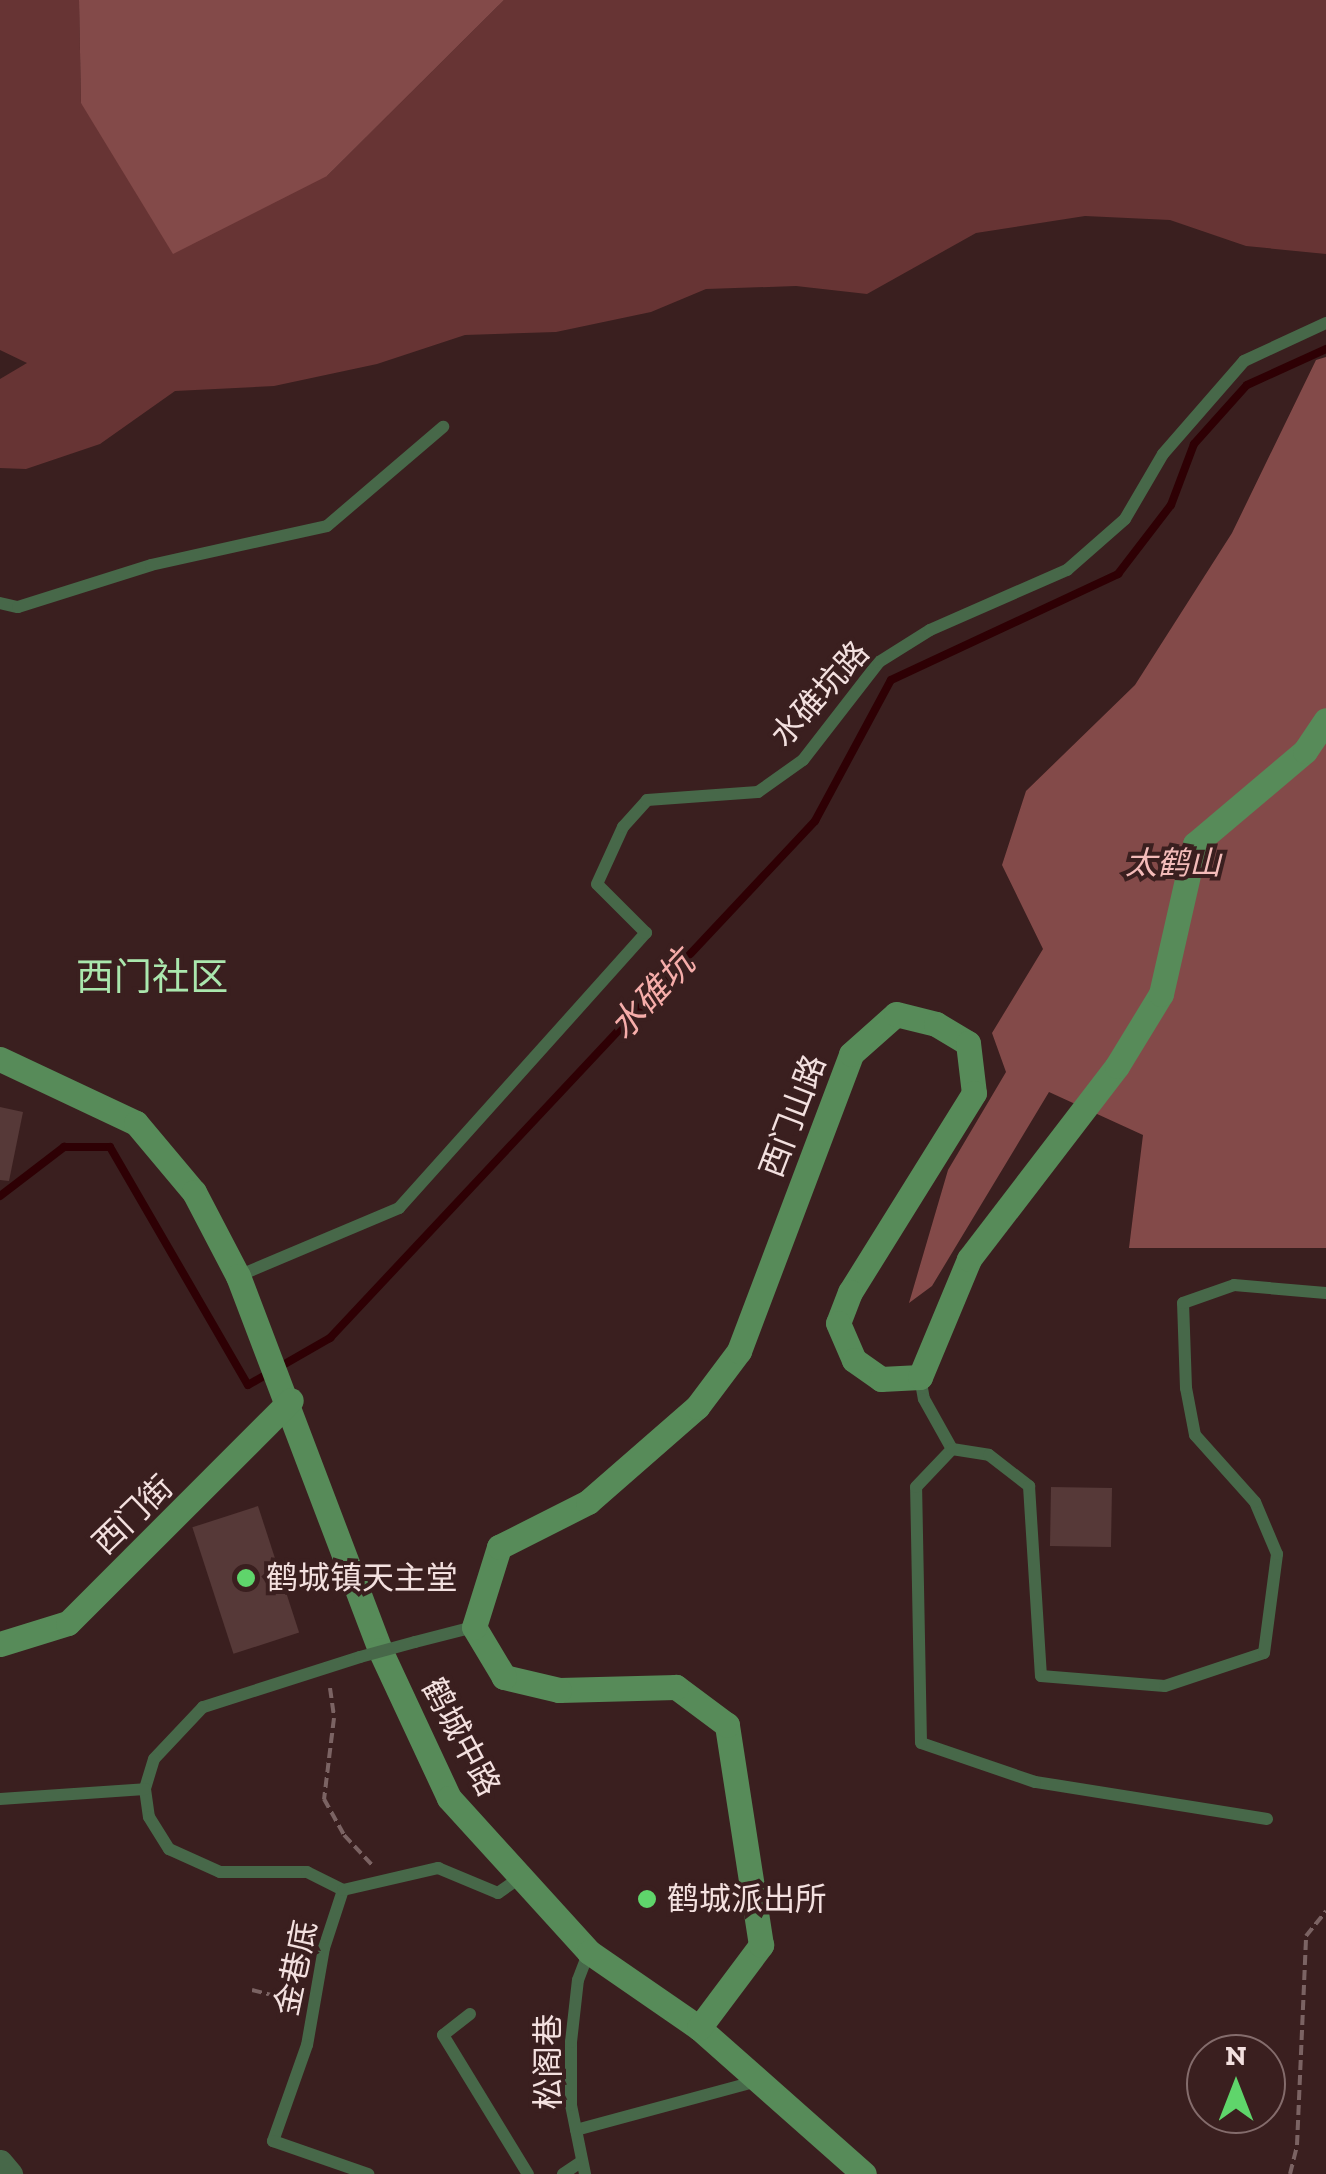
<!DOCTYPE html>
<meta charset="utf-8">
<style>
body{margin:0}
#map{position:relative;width:1326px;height:2174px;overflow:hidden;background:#3a1f1f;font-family:"Zilla Slab","Noto Sans SC",serif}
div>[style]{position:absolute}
.green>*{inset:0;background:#673434}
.forest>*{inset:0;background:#834a49}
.stream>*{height:8px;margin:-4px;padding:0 4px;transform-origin:4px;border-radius:4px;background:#2e0004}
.building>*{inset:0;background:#563938;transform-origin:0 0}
.path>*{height:4px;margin-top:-2px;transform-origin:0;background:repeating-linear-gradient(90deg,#7b6363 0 10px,transparent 0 15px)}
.lane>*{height:12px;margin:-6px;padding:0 6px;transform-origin:6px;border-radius:6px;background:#476849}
.street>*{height:25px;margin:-12.5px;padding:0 12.5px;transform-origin:12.5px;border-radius:12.5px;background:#476849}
.secondary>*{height:25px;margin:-12.5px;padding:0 12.5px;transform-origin:12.5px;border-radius:12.5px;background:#578b59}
.lane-bridge>*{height:12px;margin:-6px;padding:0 6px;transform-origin:6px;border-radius:6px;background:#476849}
.dots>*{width:28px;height:28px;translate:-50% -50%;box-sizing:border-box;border:5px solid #3a1f1f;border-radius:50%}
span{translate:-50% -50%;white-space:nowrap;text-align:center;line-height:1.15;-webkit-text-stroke:8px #3a1f1f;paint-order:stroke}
.street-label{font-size:32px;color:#f3e0df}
.park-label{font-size:32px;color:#f3bbb9;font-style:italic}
.poi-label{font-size:32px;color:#f3e0df}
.left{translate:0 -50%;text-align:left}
.water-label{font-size:35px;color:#f6adaa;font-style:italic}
.quarter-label{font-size:38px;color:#aae7ad}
.north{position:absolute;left:1186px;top:2034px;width:100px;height:100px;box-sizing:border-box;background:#3a1f1f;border:2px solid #846c6c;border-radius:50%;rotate:0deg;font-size:28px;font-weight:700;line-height:40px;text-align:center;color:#f3e0df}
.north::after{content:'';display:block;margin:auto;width:35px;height:45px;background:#5fd56b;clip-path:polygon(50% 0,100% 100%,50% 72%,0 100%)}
</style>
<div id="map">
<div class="green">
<div style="clip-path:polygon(0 0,79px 0,81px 103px,327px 176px,504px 0,1326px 0,1326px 254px,1246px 246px,1170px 220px,1085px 216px,976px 233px,867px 294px,796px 286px,706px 289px,651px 312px,556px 332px,465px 335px,377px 364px,274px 386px,175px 391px,100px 444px,26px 469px,0 468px,0 379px,27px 363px,0 350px)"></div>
</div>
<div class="forest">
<div style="clip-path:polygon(79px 0,504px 0,327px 176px,173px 254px,81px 103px)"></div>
<div style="clip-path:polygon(1326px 357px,1326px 1248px,1129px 1248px,1143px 1135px,1049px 1092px,932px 1286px,909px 1303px,948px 1170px,1006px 1072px,992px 1033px,1043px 949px,1002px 865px,1026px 791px,1135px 685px,1232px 533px,1316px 360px)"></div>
</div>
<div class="stream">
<div style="left:0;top:1196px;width:81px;rotate:-37.4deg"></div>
<div style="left:64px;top:1147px;width:46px"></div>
<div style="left:110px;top:1147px;width:275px;rotate:59.9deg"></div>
<div style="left:248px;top:1385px;width:95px;rotate:-29.8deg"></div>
<div style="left:330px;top:1338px;width:709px;rotate:-46.83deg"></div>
<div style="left:815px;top:821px;width:160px;rotate:-61.7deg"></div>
<div style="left:891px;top:680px;width:251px;rotate:-25deg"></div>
<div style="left:1118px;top:574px;width:87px;rotate:-52.5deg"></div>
<div style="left:1171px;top:505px;width:65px;rotate:-69.3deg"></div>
<div style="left:1194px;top:444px;width:79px;rotate:-48.1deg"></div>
<div style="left:1247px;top:385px;width:87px;rotate:-24.5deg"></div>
</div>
<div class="building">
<div style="clip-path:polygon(0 1107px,23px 1112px,9px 1181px,0 1180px)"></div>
<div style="left:1051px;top:1487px;width:61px;height:59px;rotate:1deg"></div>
<div style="left:258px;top:1506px;width:133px;height:69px;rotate:72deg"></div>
</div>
<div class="path">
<div style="left:330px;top:1688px;width:30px;rotate:82deg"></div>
<div style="left:334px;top:1718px;width:82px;rotate:97deg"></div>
<div style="left:324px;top:1799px;width:41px;rotate:60.9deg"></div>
<div style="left:344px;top:1835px;width:42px;rotate:46.9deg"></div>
<div style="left:252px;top:1990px;width:44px;rotate:14.3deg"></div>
<div style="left:1290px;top:2174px;width:30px;rotate:-76deg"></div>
<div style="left:1297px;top:2145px;width:209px;rotate:-87.5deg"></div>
<div style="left:1306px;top:1936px;width:32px;rotate:-51deg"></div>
</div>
<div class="lane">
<div style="left:0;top:603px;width:18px;rotate:13deg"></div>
<div style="left:18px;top:607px;width:139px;rotate:-17.5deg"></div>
<div style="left:151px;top:565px;width:180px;rotate:-12.5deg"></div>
<div style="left:327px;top:526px;width:153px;rotate:-40.5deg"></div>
<div style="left:238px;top:1276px;width:175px;rotate:-22.9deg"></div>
<div style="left:399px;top:1208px;width:370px;rotate:-48.1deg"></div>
<div style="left:646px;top:933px;width:69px;rotate:-135deg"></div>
<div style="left:597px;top:884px;width:63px;rotate:-65.5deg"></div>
<div style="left:623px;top:827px;width:36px;rotate:-48deg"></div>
<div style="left:647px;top:800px;width:111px;rotate:-4.1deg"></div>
<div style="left:758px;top:792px;width:55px;rotate:-35.4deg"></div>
<div style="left:803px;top:760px;width:124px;rotate:-52.2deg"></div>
<div style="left:879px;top:662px;width:60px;rotate:-32.1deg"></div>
<div style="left:930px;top:630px;width:150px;rotate:-23.7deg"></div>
<div style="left:1067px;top:570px;width:77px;rotate:-41.3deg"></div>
<div style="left:1125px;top:519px;width:75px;rotate:-59.7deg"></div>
<div style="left:1163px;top:454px;width:123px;rotate:-48.9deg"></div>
<div style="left:1244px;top:361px;width:90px;rotate:-24.9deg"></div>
<div style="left:920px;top:1377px;width:22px;rotate:80deg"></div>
<div style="left:924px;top:1399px;width:57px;rotate:60.8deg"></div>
<div style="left:415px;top:1642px;width:61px;rotate:-14.3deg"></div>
<div style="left:360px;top:1657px;width:165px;rotate:162.3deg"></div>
<div style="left:203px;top:1707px;width:71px;rotate:133.3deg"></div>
<div style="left:154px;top:1759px;width:31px;rotate:107deg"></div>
<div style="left:145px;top:1789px;width:28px;rotate:82deg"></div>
<div style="left:149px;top:1817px;width:38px;rotate:58deg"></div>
<div style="left:169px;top:1849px;width:56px;rotate:24.3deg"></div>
<div style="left:220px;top:1872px;width:87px"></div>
<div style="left:307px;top:1872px;width:40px;rotate:26.6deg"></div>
<div style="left:343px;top:1890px;width:61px;rotate:108.1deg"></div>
<div style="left:324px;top:1948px;width:98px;rotate:99.9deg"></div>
<div style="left:307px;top:2045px;width:102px;rotate:109.5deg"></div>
<div style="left:273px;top:2141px;width:101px;rotate:19.2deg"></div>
<div style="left:0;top:1799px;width:145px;rotate:-3.9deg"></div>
<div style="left:1267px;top:1819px;width:235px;rotate:-170.9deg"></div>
<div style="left:1035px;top:1782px;width:120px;rotate:-161.1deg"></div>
<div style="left:921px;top:1743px;width:256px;rotate:-91.1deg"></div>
<div style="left:916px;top:1487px;width:52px;rotate:-46.5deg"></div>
<div style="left:952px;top:1449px;width:37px;rotate:9deg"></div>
<div style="left:989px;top:1455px;width:51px;rotate:37.8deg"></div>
<div style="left:1029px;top:1486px;width:190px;rotate:86.4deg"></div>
<div style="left:1041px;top:1676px;width:124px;rotate:4.6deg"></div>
<div style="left:1165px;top:1686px;width:104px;rotate:-18.4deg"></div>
<div style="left:1264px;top:1653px;width:100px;rotate:-82.5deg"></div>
<div style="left:1277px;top:1554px;width:56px;rotate:-112.9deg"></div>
<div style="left:1255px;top:1502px;width:90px;rotate:-131.8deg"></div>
<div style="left:1195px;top:1435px;width:48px;rotate:-100.8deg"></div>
<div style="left:1186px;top:1388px;width:85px;rotate:-92deg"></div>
<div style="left:1183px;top:1303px;width:54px;rotate:-19.4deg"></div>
<div style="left:1234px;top:1285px;width:92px;rotate:5deg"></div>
<div style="left:343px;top:1890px;width:98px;rotate:-13deg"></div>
<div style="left:438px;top:1868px;width:65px;rotate:22.6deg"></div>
<div style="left:498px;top:1893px;width:24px;rotate:-35deg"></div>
<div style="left:470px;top:2014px;width:34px;rotate:142deg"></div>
<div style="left:443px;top:2035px;width:163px;rotate:58.6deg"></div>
<div style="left:576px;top:2130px;width:188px;rotate:-15.1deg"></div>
<div style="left:563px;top:2174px;width:23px;rotate:-34deg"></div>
<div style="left:585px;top:2174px;width:70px;rotate:-101.5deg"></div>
<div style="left:571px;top:2105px;width:63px;rotate:-90deg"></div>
<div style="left:571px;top:2042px;width:62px;rotate:-83.6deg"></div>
<div style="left:578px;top:1980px;width:30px;rotate:-69deg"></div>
</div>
<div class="street">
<div style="left:0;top:2162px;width:16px;rotate:50deg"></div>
</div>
<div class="secondary">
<div style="left:0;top:1059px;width:150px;rotate:25.2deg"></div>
<div style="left:136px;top:1123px;width:90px;rotate:50deg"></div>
<div style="left:194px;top:1192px;width:95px;rotate:62.4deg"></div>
<div style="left:238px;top:1276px;width:400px;rotate:69.2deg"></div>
<div style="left:380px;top:1650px;width:163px;rotate:65deg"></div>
<div style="left:449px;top:1798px;width:208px;rotate:47.7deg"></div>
<div style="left:589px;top:1952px;width:134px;rotate:34.6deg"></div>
<div style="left:699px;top:2028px;width:220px;rotate:41.5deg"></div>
<div style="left:0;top:1644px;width:71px;rotate:-17.2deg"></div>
<div style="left:68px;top:1623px;width:315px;rotate:-45deg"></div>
<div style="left:699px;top:2028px;width:104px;rotate:-53.2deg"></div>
<div style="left:761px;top:1945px;width:223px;rotate:-98.8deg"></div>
<div style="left:727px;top:1725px;width:64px;rotate:-143.3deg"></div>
<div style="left:676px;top:1687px;width:117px;rotate:178.5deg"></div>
<div style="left:559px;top:1690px;width:57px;rotate:-166.7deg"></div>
<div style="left:504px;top:1677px;width:58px;rotate:-121deg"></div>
<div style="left:474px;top:1627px;width:84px;rotate:-72.6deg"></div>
<div style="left:499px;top:1547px;width:100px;rotate:-26.8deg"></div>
<div style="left:588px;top:1502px;width:145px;rotate:-41.1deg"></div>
<div style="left:697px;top:1407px;width:70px;rotate:-53.1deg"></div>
<div style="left:739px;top:1351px;width:317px;rotate:-69.3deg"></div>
<div style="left:851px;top:1054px;width:60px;rotate:-41.6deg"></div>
<div style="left:896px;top:1014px;width:41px;rotate:14deg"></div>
<div style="left:936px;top:1024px;width:37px;rotate:31deg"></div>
<div style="left:968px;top:1043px;width:50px;rotate:83.2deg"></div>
<div style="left:974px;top:1093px;width:234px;rotate:121.9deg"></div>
<div style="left:850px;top:1292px;width:33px;rotate:111deg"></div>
<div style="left:838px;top:1323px;width:40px;rotate:66.6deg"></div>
<div style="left:854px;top:1360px;width:33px;rotate:35deg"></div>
<div style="left:881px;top:1379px;width:39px;rotate:-3deg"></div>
<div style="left:920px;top:1377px;width:128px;rotate:-67.4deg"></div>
<div style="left:969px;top:1259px;width:243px;rotate:-52.5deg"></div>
<div style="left:1117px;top:1066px;width:84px;rotate:-58.6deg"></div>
<div style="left:1161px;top:994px;width:154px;rotate:-77.2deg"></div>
<div style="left:1195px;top:844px;width:144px;rotate:-40.2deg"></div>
<div style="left:1305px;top:751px;width:37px;rotate:-56deg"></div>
</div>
<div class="lane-bridge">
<div style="left:360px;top:1657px;width:57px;rotate:-15.3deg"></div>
</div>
<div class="dots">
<div style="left:246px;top:1578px;background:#5fd56b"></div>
<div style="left:647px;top:1899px;background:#5fd56b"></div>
</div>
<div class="street-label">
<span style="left:820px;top:694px;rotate:-48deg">水碓坑路</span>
<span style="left:793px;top:1116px;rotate:-69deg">西门山路</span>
<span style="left:133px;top:1515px;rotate:-44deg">西门街</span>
<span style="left:461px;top:1737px;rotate:62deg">鹤城中路</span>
<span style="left:296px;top:1968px;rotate:-78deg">金巷底</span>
<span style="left:548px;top:2062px;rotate:-90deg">松阁巷</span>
</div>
<div class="park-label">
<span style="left:1173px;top:863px">太鹤山</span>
</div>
<div class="poi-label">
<span class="left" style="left:266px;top:1578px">鹤城镇天主堂</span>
<span class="left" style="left:667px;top:1899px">鹤城派出所</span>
</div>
<div class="water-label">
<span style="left:652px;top:995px;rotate:-47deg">水碓坑</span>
</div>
<div class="quarter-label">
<span style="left:152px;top:978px">西门社区</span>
</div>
<div class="north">N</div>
</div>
